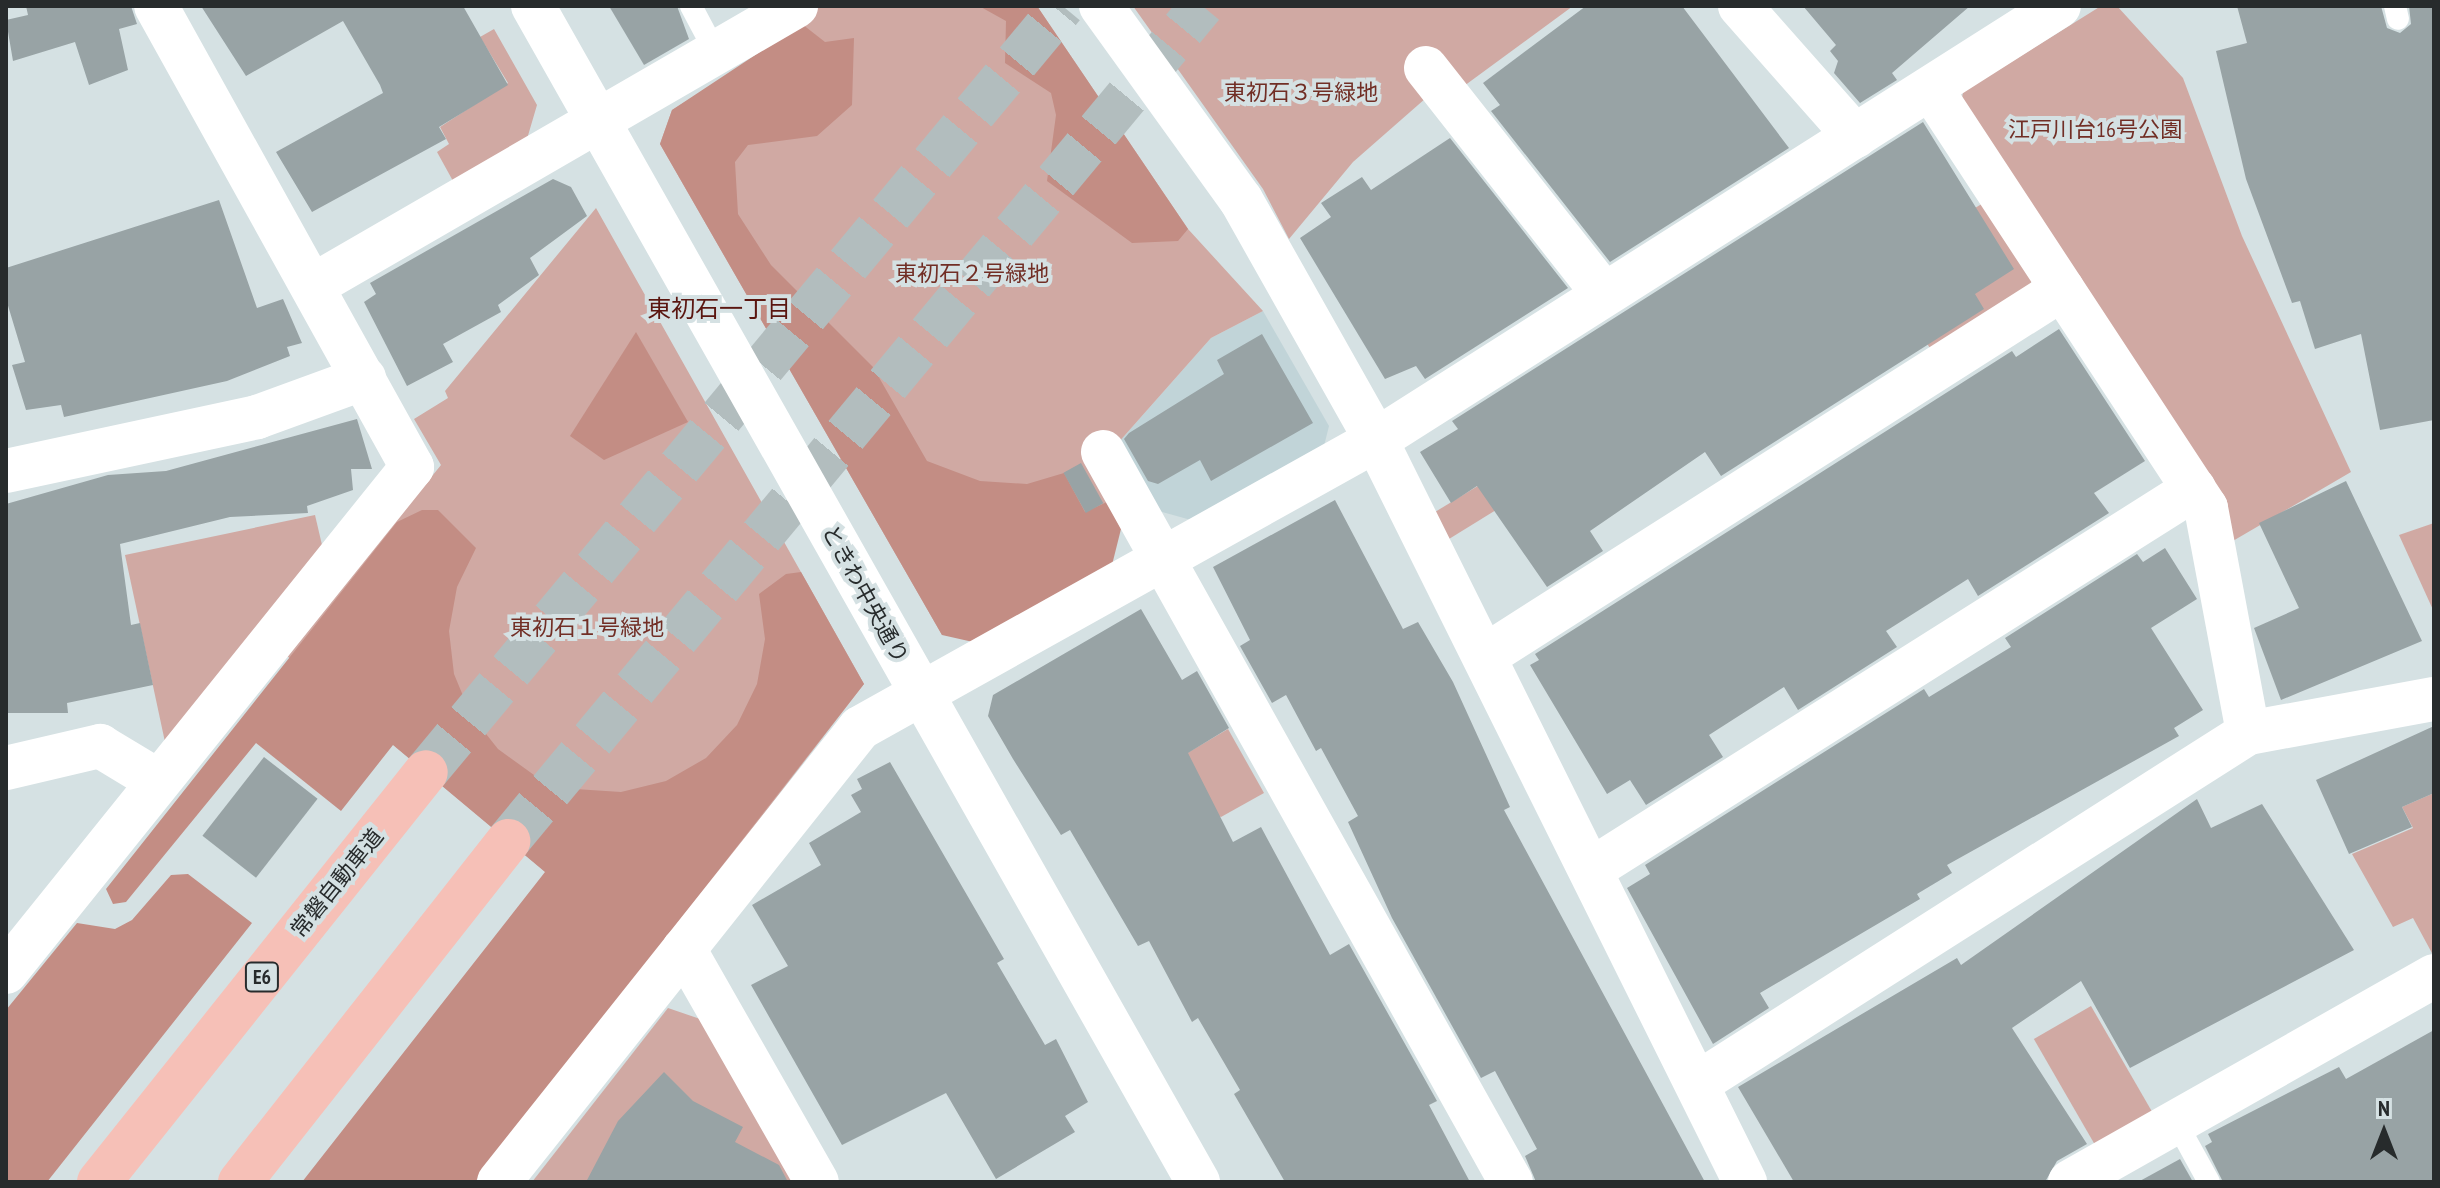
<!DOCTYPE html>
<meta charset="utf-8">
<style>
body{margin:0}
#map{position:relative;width:2440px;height:1188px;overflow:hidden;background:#d5e1e3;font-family:"PT Sans Narrow","Noto Sans JP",sans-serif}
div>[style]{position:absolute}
.built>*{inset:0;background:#c1d4d8}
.green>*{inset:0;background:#d0a9a3;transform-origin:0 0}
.forest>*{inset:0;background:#c38d84}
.building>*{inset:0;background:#98a3a5;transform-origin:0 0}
.highway-tunnel>*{height:44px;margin-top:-22px;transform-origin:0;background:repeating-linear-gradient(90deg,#b2bdbe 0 44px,transparent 0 66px)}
.lane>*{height:22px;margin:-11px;padding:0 11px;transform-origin:11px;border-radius:11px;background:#fff}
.street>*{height:44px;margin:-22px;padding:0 22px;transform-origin:22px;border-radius:22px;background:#fff}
.secondary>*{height:44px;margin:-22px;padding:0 22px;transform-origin:22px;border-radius:22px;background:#fff}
.highway>*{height:44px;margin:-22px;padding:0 22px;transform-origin:22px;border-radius:22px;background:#f6c0b7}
span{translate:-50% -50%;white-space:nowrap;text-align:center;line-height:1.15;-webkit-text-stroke:8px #d5e1e3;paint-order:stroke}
.shield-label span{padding:2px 6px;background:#d5e1e3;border:2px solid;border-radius:6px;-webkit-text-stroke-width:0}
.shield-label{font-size:20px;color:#272b2c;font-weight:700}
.park-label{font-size:22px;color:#712e25}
.street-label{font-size:22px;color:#272b2c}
.neighbourhood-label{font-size:24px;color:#5a1610}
.frame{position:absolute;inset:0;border:8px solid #272b2c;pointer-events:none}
.north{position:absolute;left:2344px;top:1092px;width:80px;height:80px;-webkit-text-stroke:6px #d5e1e3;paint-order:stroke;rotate:0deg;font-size:22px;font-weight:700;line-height:32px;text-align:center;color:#272b2c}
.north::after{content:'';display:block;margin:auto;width:28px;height:36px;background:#272b2c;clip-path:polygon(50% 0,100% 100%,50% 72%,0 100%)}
</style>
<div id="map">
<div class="built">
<div style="clip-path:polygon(1263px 311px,1329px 426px,1324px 446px,1191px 520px,1155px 510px,1118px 443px,1211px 338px)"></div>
</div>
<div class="green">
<div style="clip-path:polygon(816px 6px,1037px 6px,1188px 229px,1263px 311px,1211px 338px,1118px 443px,1121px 529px,942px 635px,660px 144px,672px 110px,793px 35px)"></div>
<div style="clip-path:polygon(1133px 6px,1573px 6px,1464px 86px,1426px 98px,1353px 162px,1289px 239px,1263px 189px)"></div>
<div style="clip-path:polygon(2101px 6px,2117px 6px,2183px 78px,2242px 236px,2351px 472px,2226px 545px,1960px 110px,1963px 92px)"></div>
<div style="clip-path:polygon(494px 29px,537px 105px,527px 139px,453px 181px,437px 152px,449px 144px,440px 127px,508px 83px,480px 37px)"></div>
<div style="clip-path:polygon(1985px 202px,2034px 275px,2027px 293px,1933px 353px,1918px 329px,1975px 208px)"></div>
<div style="clip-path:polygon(596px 208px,864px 684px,651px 960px,287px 656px,441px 465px,414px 419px,448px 398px,445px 391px)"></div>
<div style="clip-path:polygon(1514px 464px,1543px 481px,1449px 539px,1435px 512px)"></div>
<div style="clip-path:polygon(315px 515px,322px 545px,165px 742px,125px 555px)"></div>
<div style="clip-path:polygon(2434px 523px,2434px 612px,2399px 535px)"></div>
<div style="clip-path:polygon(1228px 729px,1264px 793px,1221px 817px,1145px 778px)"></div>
<div style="clip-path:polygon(2434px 793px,2434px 954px,2433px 955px,2413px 918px,2393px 927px,2352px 854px,2413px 828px,2402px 807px)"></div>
<div style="left:2091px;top:1006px;width:123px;height:66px;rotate:60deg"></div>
<div style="clip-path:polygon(668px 1008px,706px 1021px,796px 1182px,532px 1182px)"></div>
</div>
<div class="forest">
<div style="clip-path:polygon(979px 6px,1037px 6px,1188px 229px,1178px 241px,1132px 243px,1047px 181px,1056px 115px,1051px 93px,1005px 63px,1006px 21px)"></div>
<div style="clip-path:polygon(802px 24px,825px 42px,854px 38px,852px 105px,817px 136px,748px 145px,735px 162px,738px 214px,771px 265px,873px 367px,927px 461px,980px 481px,1027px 484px,1064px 473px,1085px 512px,1107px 502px,1121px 529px,1112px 565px,973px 642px,942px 635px,660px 144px,672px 110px)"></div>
<div style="clip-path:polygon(636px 332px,688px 422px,604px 460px,570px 436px)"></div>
<div style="clip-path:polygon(422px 510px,438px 510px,476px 548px,457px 587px,449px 631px,454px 674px,471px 715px,498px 749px,534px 775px,575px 789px,621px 792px,666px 781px,706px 758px,737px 725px,757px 684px,765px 639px,759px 594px,786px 574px,801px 572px,864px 684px,475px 1182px,302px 1182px,545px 872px,393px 745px,341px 811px,256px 743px,126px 902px,113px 904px,106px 889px,397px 522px)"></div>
<div style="clip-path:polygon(188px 874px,252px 923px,47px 1182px,6px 1182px,6px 1010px,77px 923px,115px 929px,132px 920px,171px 875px)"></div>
</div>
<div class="building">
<div style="clip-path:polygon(26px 6px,131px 6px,137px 24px,119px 29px,128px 70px,89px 85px,75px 42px,13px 61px,6px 20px,28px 15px)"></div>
<div style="clip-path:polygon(201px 6px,463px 6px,508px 85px,439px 127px,446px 139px,312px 212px,276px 152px,383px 93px,380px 85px,343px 21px,246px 76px)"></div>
<div style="clip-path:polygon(609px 6px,677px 6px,689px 39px,644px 65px)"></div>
<div style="clip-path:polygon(1586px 6px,1682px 6px,1789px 148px,1610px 262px,1491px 111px,1500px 105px,1483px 83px)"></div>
<div style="clip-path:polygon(1803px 6px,1970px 6px,1892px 73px,1897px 80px,1860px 103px,1834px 73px,1838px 61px,1830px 51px,1836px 45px)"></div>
<div style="clip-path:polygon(2237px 6px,2381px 6px,2387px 28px,2400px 33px,2411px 24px,2409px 6px,2434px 6px,2434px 420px,2380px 430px,2361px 334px,2315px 349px,2300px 301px,2292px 303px,2246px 179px,2216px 51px,2247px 43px)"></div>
<div style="clip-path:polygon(1923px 122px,2014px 269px,1975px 294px,1984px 309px,1721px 476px,1705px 452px,1590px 531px,1603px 551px,1547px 587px,1477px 486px,1451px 503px,1420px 452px,1458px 429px,1452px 421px)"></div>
<div style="clip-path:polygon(1450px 138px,1568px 288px,1425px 379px,1416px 366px,1385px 379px,1300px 238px,1331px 217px,1321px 203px,1362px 177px,1371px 190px)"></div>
<div style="clip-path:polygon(553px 179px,571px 187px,587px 216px,530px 258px,539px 275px,498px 305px,501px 312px,443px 344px,453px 362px,407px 386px,364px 302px,376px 294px,370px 283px)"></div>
<div style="clip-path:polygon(219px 200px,257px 308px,283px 299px,302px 343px,287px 347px,290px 356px,227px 381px,64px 417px,61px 405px,26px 410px,12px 365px,25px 362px,6px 299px,6px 268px)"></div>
<div style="clip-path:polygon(2059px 329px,2145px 461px,2094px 493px,2109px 513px,1978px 596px,1968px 579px,1886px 631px,1897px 647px,1798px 710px,1784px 687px,1709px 735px,1723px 757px,1646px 805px,1630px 780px,1607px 794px,1530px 665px,1539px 660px,1535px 654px,2012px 351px,2016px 357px)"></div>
<div style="clip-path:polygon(1262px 334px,1313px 423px,1211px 481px,1200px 460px,1158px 484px,1148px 481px,1124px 439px,1129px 433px,1224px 374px,1217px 360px)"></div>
<div style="clip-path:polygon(357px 419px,372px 469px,351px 469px,353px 490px,307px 506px,308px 513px,230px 517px,120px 544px,131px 625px,140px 623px,153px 685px,67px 703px,68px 713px,6px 713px,6px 504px,108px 475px,166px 471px)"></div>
<div style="left:1081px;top:463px;width:46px;height:20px;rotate:61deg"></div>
<div style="clip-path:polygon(2346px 481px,2422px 641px,2281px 700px,2254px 628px,2299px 608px,2259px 523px)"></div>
<div style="clip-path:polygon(1335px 500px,1403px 629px,1418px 622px,1453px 682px,1510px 807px,1504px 810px,1705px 1182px,1536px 1182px,1525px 1156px,1537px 1149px,1495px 1071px,1481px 1078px,1392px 918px,1348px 822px,1358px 816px,1321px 748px,1316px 751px,1286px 695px,1272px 703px,1240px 646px,1250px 640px,1213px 567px)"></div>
<div style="clip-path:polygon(2165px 548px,2197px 599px,2151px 628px,2203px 710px,2174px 728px,2179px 736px,1947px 865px,1952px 873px,1917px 894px,1920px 899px,1760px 993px,1769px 1008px,1713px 1044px,1627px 888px,1650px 874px,1645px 865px,1924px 689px,1929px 697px,2011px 647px,2005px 638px,2137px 554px,2143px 562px)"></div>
<div style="clip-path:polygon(1141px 609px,1182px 680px,1197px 671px,1229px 728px,1188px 753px,1233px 842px,1261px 827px,1330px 955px,1349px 944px,1437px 1101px,1429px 1105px,1470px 1182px,1285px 1182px,1234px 1094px,1240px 1090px,1198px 1018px,1192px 1022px,1149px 941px,1138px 946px,1070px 830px,1061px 835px,1013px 759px,988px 716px,993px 695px)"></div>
<div style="clip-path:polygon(2434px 726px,2434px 793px,2402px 807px,2412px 827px,2349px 854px,2316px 780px)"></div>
<div style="left:264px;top:757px;width:68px;height:100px;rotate:38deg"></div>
<div style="clip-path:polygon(890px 762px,1004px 959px,997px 963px,1045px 1045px,1056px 1039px,1088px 1102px,1065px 1116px,1075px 1132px,996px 1179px,946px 1093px,842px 1145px,751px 985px,788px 966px,752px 905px,821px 865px,809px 843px,861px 812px,851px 795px,862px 789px,857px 779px)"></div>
<div style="clip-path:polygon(2197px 799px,2211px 828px,2262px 804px,2354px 950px,2130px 1068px,2081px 981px,2012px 1028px,2087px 1144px,2057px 1161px,2045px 1182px,1794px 1182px,1738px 1087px,1957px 958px,1961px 965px)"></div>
<div style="clip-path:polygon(2434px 1030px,2434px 1182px,2223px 1182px,2205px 1146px,2212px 1142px,2208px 1134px,2339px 1067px,2346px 1079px)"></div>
<div style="clip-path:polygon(664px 1072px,693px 1101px,743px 1127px,735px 1142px,779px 1165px,788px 1182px,586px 1182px,618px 1121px)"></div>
<div style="clip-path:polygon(2180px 1159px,2193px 1182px,2138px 1182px)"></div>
</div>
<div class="highway-tunnel">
<div style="left:426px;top:772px;width:996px;rotate:-50.25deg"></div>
<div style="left:508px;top:841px;width:1086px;rotate:-50.27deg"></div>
</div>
<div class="lane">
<div style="left:691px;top:6px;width:58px;rotate:62.1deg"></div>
<div style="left:2395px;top:6px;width:13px;rotate:77deg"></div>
<div style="left:2176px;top:1122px;width:68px;rotate:61.2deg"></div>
</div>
<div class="street">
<div style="left:1101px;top:6px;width:239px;rotate:54.2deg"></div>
<div style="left:1241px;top:200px;width:275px;rotate:60.6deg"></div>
<div style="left:1376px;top:440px;width:829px;rotate:63.56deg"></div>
<div style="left:1740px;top:6px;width:174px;rotate:48.5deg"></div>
<div style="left:1426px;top:68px;width:288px;rotate:51.8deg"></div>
<div style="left:1931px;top:89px;width:501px;rotate:56.72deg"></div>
<div style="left:2206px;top:508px;width:229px;rotate:79.4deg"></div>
<div style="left:314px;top:285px;width:557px;rotate:-30.06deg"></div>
<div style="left:1103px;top:452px;width:836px;rotate:60.8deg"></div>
<div style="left:6px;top:471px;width:257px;rotate:-12.1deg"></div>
<div style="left:257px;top:417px;width:114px;rotate:-20deg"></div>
<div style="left:1485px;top:656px;width:684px;rotate:-32.46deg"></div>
<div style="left:6px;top:768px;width:97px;rotate:-13.2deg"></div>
<div style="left:100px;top:746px;width:68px;rotate:31.1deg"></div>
<div style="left:1592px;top:869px;width:712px;rotate:-32.26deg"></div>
<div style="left:684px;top:949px;width:268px;rotate:60.3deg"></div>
<div style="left:6px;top:972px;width:648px;rotate:-51.2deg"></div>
<div style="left:412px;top:467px;width:527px;rotate:-119.04deg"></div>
<div style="left:1698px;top:1083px;width:652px;rotate:-32.47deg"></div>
<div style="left:2248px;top:733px;width:189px;rotate:-10.4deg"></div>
<div style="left:499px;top:1182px;width:580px;rotate:-51.51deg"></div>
<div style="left:860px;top:728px;width:591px;rotate:-29.17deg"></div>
<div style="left:1376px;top:440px;width:809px;rotate:-32.43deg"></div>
<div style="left:2070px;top:1182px;width:418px;rotate:-29.5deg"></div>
</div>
<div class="secondary">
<div style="left:533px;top:6px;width:1351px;rotate:60.51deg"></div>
</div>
<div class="highway">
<div style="left:99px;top:1182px;width:524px;rotate:-51.43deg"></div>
<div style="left:240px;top:1182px;width:434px;rotate:-51.8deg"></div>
</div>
<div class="shield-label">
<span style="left:262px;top:977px">E6</span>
</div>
<div class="park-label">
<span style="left:1301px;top:93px">東初石３号緑地</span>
<span style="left:2095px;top:130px">江戸川台16号公園</span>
<span style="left:972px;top:274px">東初石２号緑地</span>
<span style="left:587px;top:628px">東初石１号緑地</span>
</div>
<div class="street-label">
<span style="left:865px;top:594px;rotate:61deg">ときわ中央通り</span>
<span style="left:337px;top:883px;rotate:-51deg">常磐自動車道</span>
</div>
<div class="neighbourhood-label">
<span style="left:719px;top:309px">東初石一丁目</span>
</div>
<div class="frame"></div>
<div class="north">N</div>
</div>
